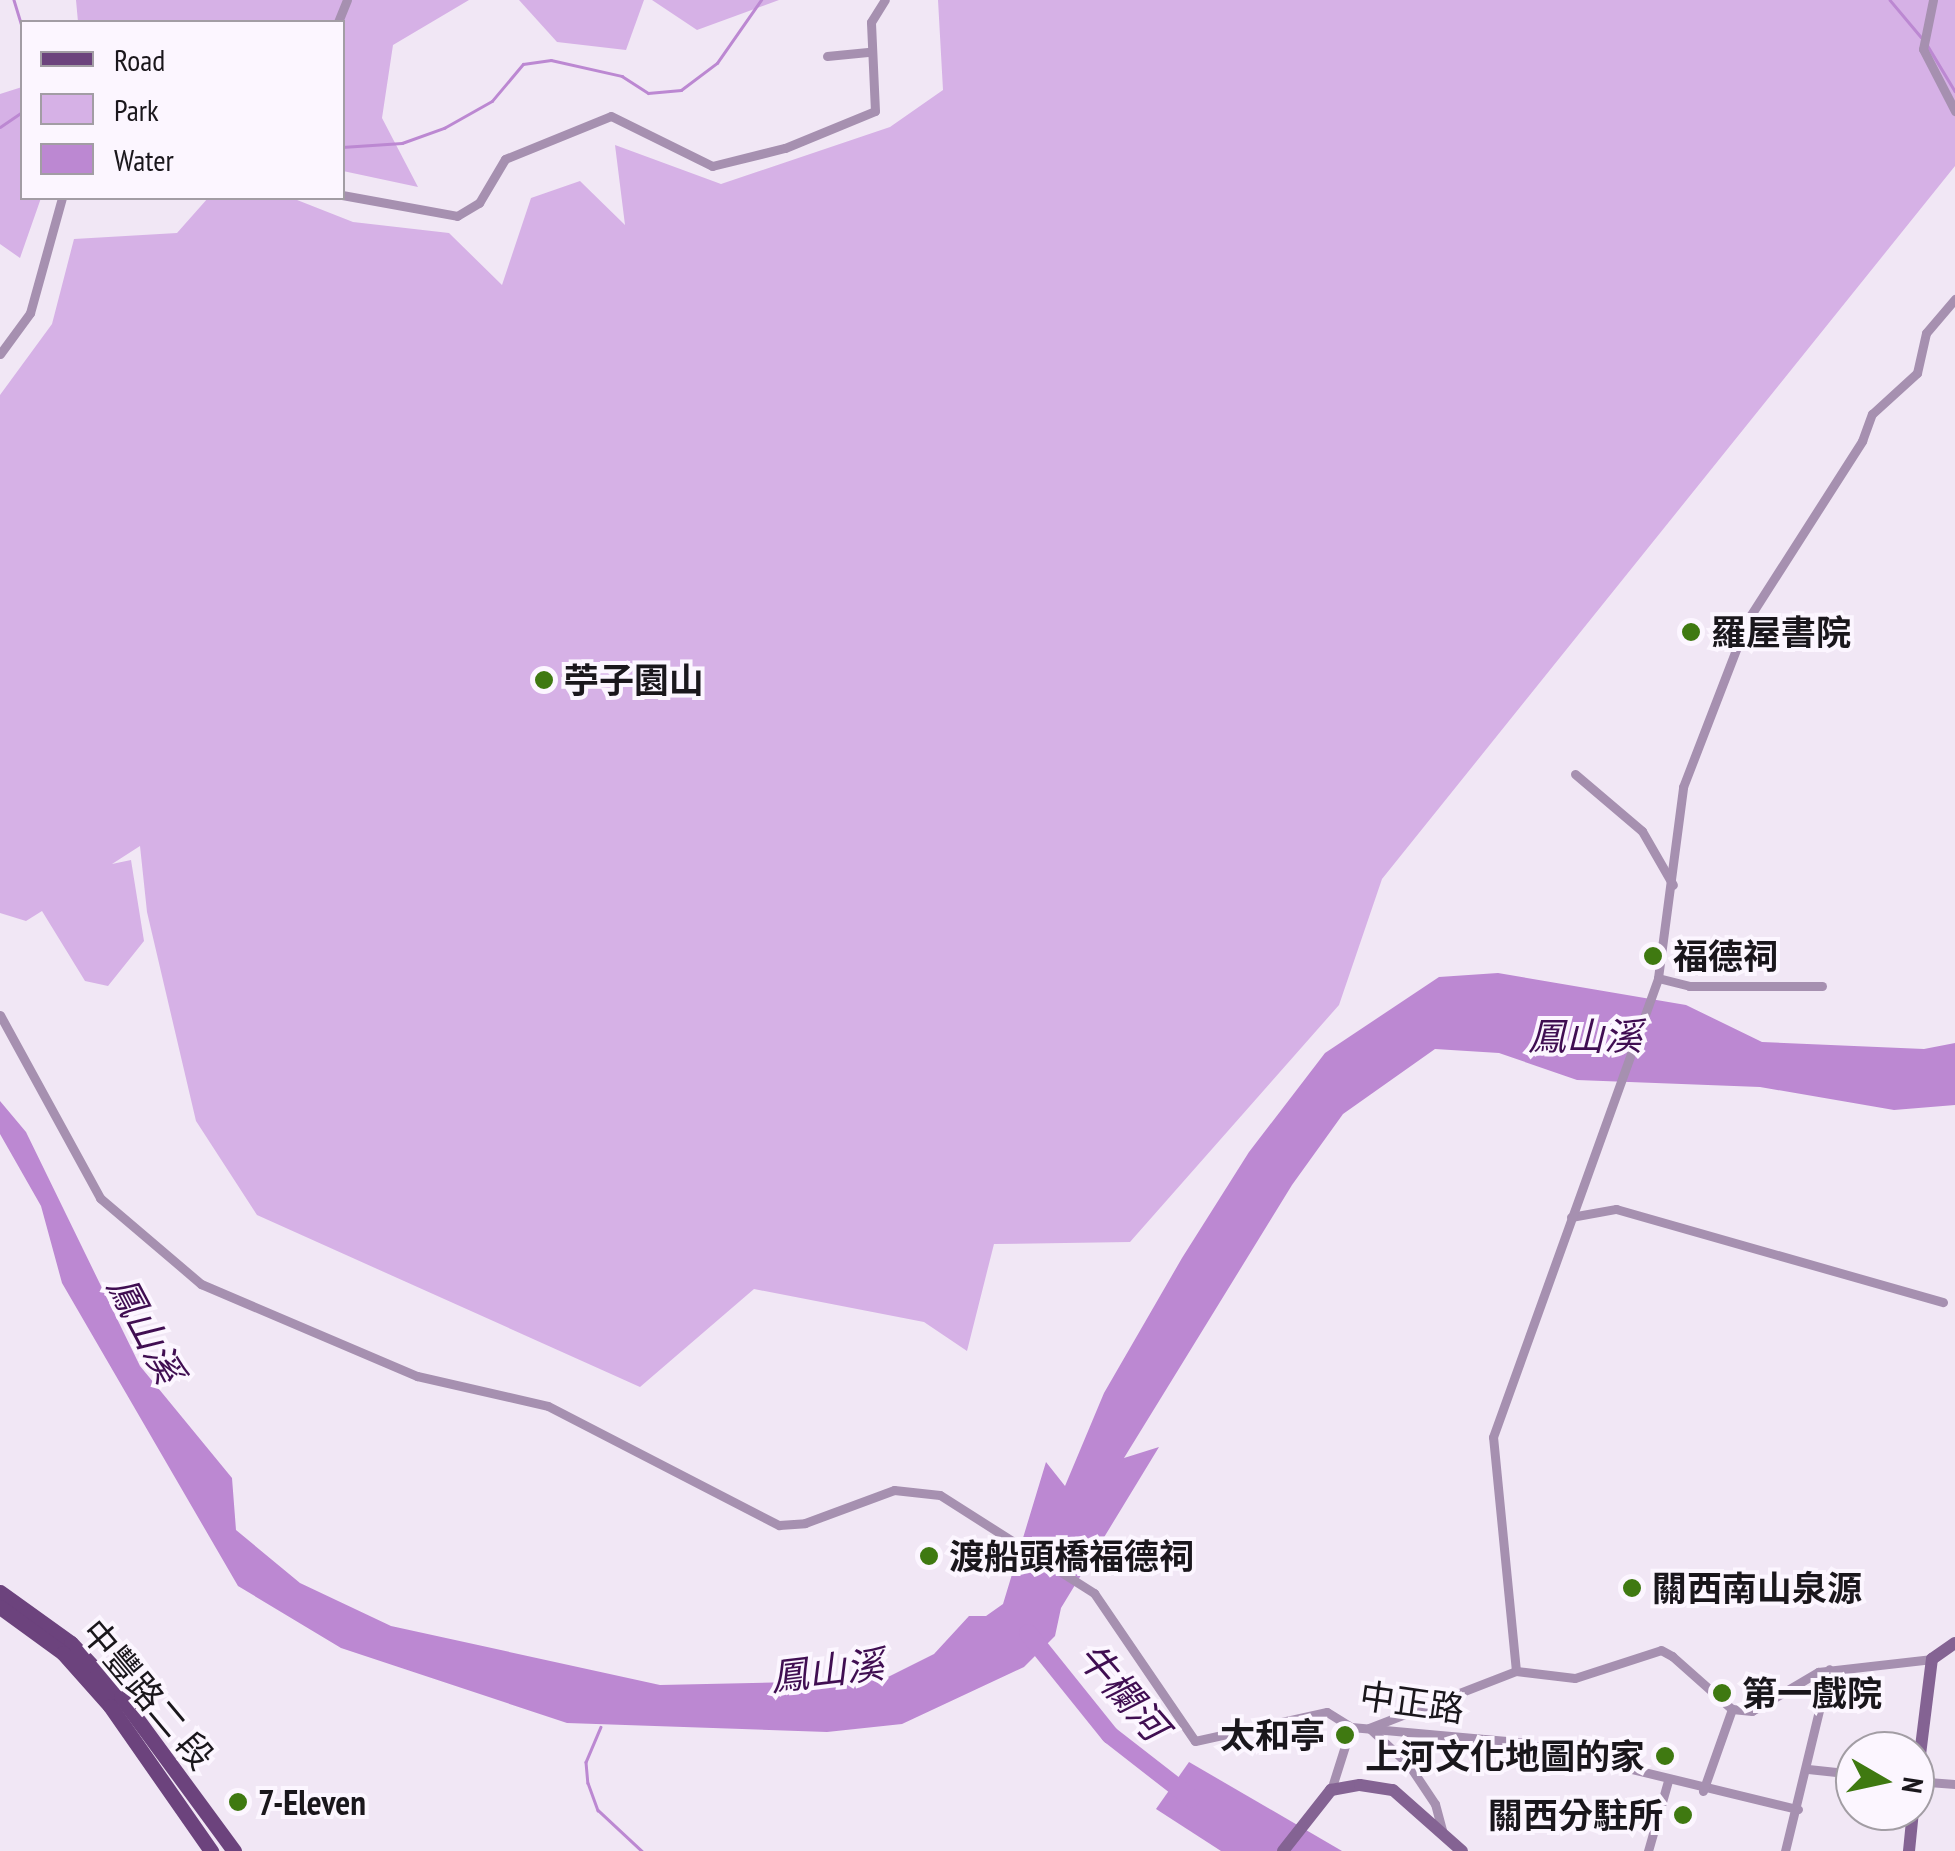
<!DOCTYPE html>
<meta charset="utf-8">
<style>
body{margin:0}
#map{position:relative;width:1955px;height:1851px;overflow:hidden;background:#f1e7f5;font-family:"PT Sans Narrow","Noto Sans TC",sans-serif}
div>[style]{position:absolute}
.green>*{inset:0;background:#d6b1e6}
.water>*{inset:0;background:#bc88d2}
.stream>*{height:2.5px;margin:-1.25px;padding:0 1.25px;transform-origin:1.25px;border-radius:1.25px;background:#bc88d2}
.river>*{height:18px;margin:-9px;padding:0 9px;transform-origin:9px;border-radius:9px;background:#bc88d2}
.street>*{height:9px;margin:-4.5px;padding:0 4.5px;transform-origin:4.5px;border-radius:4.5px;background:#a690b0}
.secondary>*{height:12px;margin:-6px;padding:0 6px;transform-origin:6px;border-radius:6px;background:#846393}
.primary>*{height:15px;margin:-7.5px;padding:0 7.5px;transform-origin:7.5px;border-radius:7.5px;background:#6c437d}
.dots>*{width:28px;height:28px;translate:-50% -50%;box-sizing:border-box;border:5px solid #fcf6ff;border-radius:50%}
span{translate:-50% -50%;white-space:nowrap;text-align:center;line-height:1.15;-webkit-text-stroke:8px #fcf6ff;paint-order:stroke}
.poi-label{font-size:35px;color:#1a171c;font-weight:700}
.left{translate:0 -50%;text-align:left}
.right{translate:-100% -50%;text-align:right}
.street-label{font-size:35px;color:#1a171c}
.water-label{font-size:38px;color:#400e52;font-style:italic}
.legend{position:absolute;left:20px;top:20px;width:325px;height:180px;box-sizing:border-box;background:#fcf6ff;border:2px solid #a29da4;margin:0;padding:12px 18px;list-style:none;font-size:30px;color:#1a171c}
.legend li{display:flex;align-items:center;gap:20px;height:50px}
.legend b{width:50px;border:2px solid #a29da4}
.north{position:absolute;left:1835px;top:1731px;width:100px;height:100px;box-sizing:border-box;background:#fcf6ff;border:2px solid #a29da4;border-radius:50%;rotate:99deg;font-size:28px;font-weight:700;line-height:40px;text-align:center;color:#1a171c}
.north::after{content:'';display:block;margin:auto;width:35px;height:45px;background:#3f7911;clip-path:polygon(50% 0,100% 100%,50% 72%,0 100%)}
</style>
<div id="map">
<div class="green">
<div style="clip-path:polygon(76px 0,469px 0,393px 45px,382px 118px,418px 187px,343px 171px,342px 22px,78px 22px)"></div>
<div style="clip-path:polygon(519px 0,644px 0,626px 50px,557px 42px)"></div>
<div style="clip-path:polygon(652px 0,779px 0,697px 30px)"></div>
<div style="clip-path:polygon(938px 0,1955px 0,1955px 166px,1382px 879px,1339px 1005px,1130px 1242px,994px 1244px,967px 1351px,924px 1322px,754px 1289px,640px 1387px,257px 1215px,196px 1121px,147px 912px,140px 846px,112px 864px,131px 860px,144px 941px,108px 986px,85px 981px,42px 911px,26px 921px,0 913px,0 395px,52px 324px,74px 239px,177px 233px,208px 198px,292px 198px,353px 222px,449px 233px,502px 285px,531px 198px,580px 181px,625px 225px,615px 145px,721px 184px,890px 127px,943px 90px)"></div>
<div style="clip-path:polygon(22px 87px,22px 198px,41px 198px,20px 258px,0 244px,0 94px)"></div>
</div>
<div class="water">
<div style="clip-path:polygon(1498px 973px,1686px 1005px,1762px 1042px,1924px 1049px,1955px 1043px,1955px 1105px,1894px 1110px,1760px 1087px,1577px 1080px,1499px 1053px,1435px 1049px,1343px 1114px,1292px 1185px,1124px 1458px,1159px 1447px,1061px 1608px,1055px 1636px,1024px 1667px,902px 1724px,827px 1732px,567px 1723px,341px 1648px,238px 1586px,62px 1283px,41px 1206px,0 1134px,0 1101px,26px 1132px,140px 1366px,232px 1478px,236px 1530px,300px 1583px,391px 1626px,660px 1685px,882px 1680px,934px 1654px,969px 1616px,986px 1616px,1003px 1604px,1046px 1462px,1065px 1486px,1104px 1393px,1182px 1258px,1249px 1152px,1325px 1053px,1439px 977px)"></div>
<div style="clip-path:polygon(1189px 1762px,1342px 1851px,1221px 1851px,1156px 1809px)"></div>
</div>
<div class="stream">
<div style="left:14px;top:0;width:28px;rotate:73deg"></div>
<div style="left:1890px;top:0;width:48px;rotate:50deg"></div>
<div style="left:1926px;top:43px;width:56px;rotate:58.9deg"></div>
<div style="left:0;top:127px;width:27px;rotate:-34deg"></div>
<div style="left:342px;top:147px;width:60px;rotate:-3.8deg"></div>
<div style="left:402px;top:143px;width:45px;rotate:-19.7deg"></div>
<div style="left:444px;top:128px;width:55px;rotate:-29.4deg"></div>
<div style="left:492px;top:101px;width:48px;rotate:-50deg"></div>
<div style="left:523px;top:64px;width:28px;rotate:-8deg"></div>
<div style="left:551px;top:60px;width:73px;rotate:12.7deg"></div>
<div style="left:622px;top:76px;width:31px;rotate:33deg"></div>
<div style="left:648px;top:93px;width:33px;rotate:-5deg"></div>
<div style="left:681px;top:90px;width:45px;rotate:-36.9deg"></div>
<div style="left:717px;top:63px;width:77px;rotate:-55.1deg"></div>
<div style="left:601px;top:1727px;width:38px;rotate:113deg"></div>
<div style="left:586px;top:1762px;width:21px;rotate:85deg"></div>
<div style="left:588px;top:1783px;width:29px;rotate:70deg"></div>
<div style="left:598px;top:1810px;width:60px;rotate:43deg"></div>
</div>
<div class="river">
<div style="left:1028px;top:1633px;width:131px;rotate:51.2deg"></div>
<div style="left:1110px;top:1735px;width:103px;rotate:37.9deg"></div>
</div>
<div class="street">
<div style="left:1933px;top:0;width:50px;rotate:101.5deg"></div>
<div style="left:1923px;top:49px;width:70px;rotate:62.7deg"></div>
<div style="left:338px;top:22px;width:24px;rotate:-68deg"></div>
<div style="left:827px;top:56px;width:41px;rotate:-5.6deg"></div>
<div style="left:342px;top:195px;width:117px;rotate:10.3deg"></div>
<div style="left:457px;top:216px;width:26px;rotate:-31deg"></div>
<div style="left:479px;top:203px;width:51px;rotate:-59.4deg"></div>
<div style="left:505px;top:159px;width:114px;rotate:-22.1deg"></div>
<div style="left:611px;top:116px;width:113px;rotate:26.3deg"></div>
<div style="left:712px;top:166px;width:75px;rotate:-13.9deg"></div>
<div style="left:785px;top:148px;width:97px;rotate:-22.3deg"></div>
<div style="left:875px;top:111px;width:89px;rotate:-92.6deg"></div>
<div style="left:871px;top:22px;width:26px;rotate:-58deg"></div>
<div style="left:0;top:354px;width:51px;rotate:-53.8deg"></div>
<div style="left:30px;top:313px;width:119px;rotate:-74.5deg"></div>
<div style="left:1575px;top:774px;width:88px;rotate:40.4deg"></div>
<div style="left:1642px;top:831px;width:62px;rotate:60.1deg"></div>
<div style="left:1658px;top:978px;width:32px;rotate:14deg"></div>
<div style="left:1689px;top:986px;width:133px"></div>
<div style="left:0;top:1015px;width:209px;rotate:61.3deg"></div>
<div style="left:100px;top:1198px;width:133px;rotate:40.4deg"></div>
<div style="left:201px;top:1284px;width:235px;rotate:23.1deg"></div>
<div style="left:417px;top:1376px;width:134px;rotate:12.9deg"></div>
<div style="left:548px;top:1406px;width:260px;rotate:27.3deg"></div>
<div style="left:779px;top:1525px;width:26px;rotate:-4deg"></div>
<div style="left:805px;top:1523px;width:95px;rotate:-20.3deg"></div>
<div style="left:894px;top:1490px;width:46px;rotate:6.2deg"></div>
<div style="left:940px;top:1495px;width:183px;rotate:32.5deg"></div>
<div style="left:1094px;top:1593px;width:179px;rotate:55.7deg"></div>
<div style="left:1195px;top:1741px;width:135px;rotate:-12.4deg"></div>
<div style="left:1327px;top:1712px;width:28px;rotate:32deg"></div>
<div style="left:1351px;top:1727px;width:170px;rotate:5.1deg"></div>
<div style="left:1520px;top:1742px;width:286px;rotate:13.6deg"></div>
<div style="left:1571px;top:1217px;width:46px;rotate:-10.1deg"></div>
<div style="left:1616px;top:1209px;width:340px;rotate:15.9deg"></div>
<div style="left:1516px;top:1671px;width:235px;rotate:-95.6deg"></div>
<div style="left:1493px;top:1437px;width:488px;rotate:-70.2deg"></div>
<div style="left:1658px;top:978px;width:193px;rotate:-82.5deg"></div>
<div style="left:1683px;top:787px;width:178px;rotate:-68.9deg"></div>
<div style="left:1747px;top:621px;width:214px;rotate:-57.4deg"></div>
<div style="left:1862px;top:441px;width:29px;rotate:-70deg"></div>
<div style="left:1872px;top:414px;width:61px;rotate:-42.3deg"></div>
<div style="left:1917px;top:373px;width:41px;rotate:-77.3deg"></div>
<div style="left:1926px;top:333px;width:45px;rotate:-49.5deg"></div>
<div style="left:1732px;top:1709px;width:20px;rotate:6deg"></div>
<div style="left:1752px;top:1711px;width:77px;rotate:-30.6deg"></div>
<div style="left:1818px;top:1672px;width:115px;rotate:-6.5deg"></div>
<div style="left:1808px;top:1769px;width:47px;rotate:6.1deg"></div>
<div style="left:1915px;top:1781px;width:40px;rotate:4.3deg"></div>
<div style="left:1331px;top:1790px;width:66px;rotate:-72.4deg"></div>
<div style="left:1442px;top:1830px;width:27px;rotate:-105deg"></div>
<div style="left:1435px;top:1804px;width:47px;rotate:-123.7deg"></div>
<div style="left:1409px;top:1765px;width:54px;rotate:-137.2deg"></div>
<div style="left:1369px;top:1728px;width:158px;rotate:-21.2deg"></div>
<div style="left:1516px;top:1671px;width:59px;rotate:6.8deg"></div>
<div style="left:1575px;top:1678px;width:90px;rotate:-18deg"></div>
<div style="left:1661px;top:1650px;width:13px;rotate:29deg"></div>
<div style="left:1672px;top:1656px;width:80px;rotate:41.5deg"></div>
<div style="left:1732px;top:1709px;width:87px;rotate:109.5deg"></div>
<div style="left:1648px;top:1851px;width:73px;rotate:-74.1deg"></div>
<div style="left:1785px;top:1851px;width:187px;rotate:-76.4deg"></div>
</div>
<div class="secondary">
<div style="left:1915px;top:1795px;width:137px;rotate:-82.9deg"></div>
<div style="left:1932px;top:1659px;width:28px;rotate:-35deg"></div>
<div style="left:1283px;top:1851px;width:78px;rotate:-51.8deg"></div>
<div style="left:1331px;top:1790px;width:29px;rotate:-10deg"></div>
<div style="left:1360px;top:1785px;width:33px;rotate:9deg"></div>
<div style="left:1393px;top:1790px;width:92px;rotate:41.5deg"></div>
<div style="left:1909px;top:1851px;width:40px;rotate:-84.3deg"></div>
</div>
<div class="primary">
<div style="left:0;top:1592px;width:87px;rotate:35.7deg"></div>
<div style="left:71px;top:1643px;width:74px;rotate:47.2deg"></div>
<div style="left:121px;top:1697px;width:191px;rotate:53.7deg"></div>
<div style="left:0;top:1607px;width:78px;rotate:36.1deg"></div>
<div style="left:63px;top:1653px;width:71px;rotate:48.4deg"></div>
<div style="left:110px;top:1706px;width:177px;rotate:55.1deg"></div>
</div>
<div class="dots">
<div style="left:1691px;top:632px;background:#3f7911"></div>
<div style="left:544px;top:680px;background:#3f7911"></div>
<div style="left:1653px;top:956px;background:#3f7911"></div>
<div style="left:929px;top:1556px;background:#3f7911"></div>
<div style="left:1632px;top:1588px;background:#3f7911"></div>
<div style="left:1722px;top:1693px;background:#3f7911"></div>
<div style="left:1345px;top:1735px;background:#3f7911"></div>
<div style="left:1665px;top:1756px;background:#3f7911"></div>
<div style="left:238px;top:1802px;background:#3f7911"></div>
<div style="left:1683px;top:1815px;background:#3f7911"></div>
</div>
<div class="poi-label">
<span class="left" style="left:1711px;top:632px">羅屋書院</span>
<span class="left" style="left:564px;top:680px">苧子園山</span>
<span class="left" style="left:1673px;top:956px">福德祠</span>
<span class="left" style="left:949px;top:1556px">渡船頭橋福德祠</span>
<span class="left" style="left:1652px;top:1588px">關西南山泉源</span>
<span class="left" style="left:1742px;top:1693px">第一戲院</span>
<span class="right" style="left:1325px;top:1735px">太和亭</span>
<span class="right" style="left:1645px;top:1756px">上河文化地圖的家</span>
<span class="left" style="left:258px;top:1802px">7-Eleven</span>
<span class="right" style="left:1663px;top:1815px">關西分駐所</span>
</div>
<div class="street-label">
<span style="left:148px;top:1694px;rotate:50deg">中豐路二 段</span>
<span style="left:1412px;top:1702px;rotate:8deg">中正路</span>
</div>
<div class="water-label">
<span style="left:1585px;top:1036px">鳳山溪</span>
<span style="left:146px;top:1329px;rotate:62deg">鳳山溪</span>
<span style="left:827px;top:1670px;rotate:-7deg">鳳山溪</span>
<span style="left:1123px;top:1691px;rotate:49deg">牛欄河</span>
</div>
<ul class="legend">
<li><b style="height:12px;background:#6c437d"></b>Road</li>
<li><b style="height:28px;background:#d6b1e6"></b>Park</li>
<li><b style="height:28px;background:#bc88d2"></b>Water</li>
</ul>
<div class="north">N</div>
</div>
